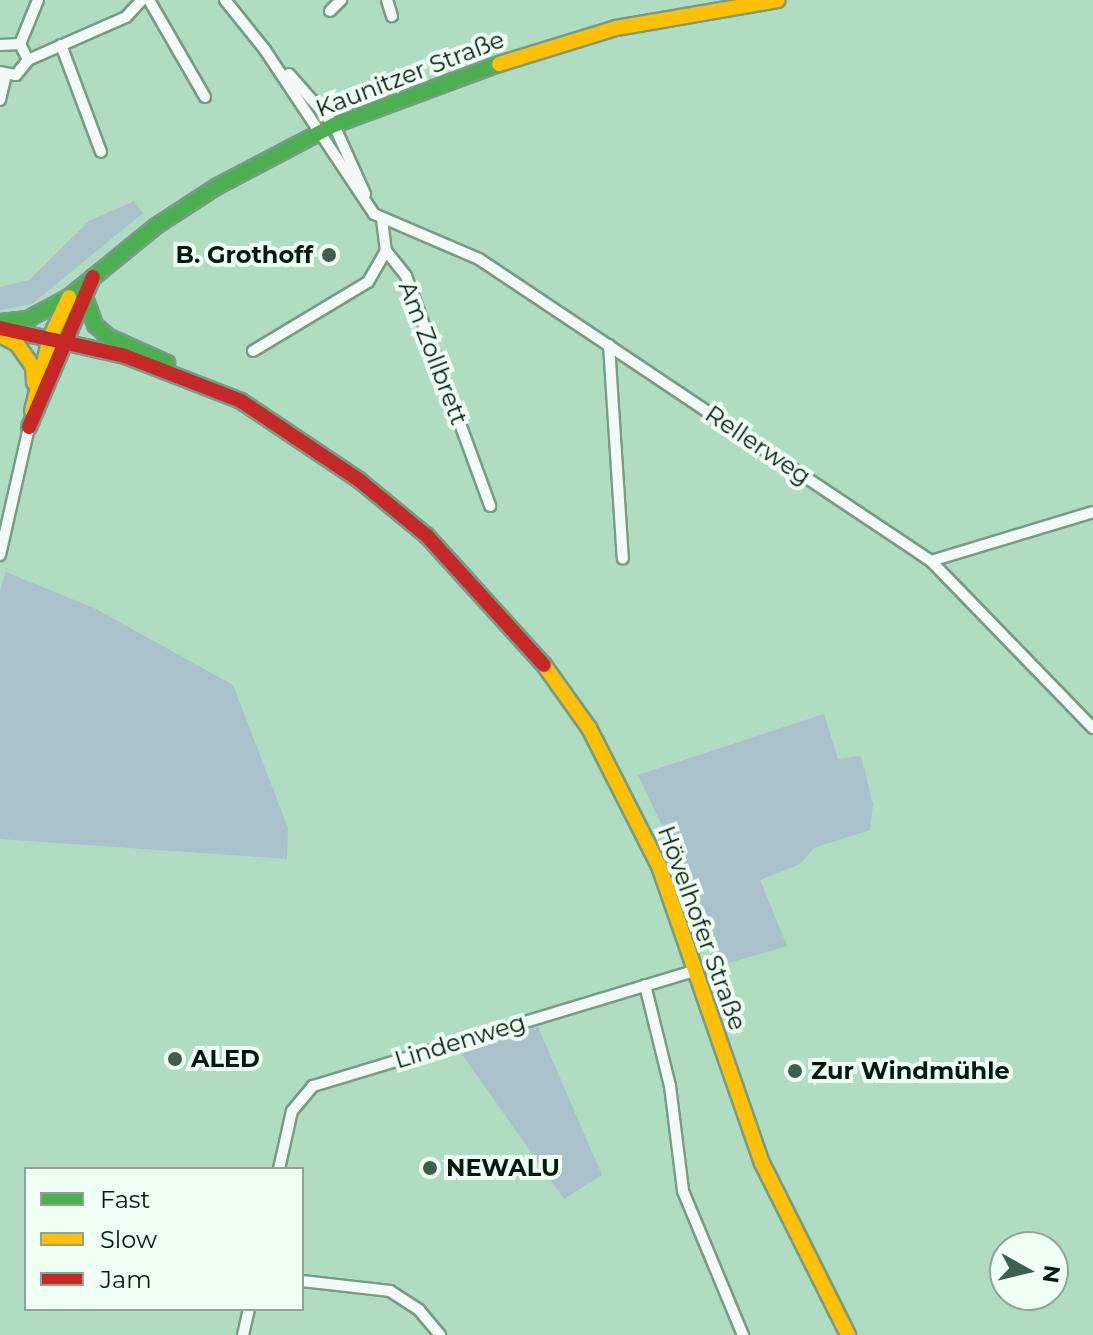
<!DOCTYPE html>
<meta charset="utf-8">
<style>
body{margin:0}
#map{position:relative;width:1093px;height:1335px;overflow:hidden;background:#b0ddc1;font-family:Montserrat,sans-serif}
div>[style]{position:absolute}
.green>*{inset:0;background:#a8c1ca}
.roads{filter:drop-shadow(2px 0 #779c86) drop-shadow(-2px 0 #779c86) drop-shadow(0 2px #779c86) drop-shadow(0 -2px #779c86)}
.street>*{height:10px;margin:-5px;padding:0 5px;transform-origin:5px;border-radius:5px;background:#f3faf6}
.fast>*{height:14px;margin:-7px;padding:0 7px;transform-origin:7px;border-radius:7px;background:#4caf50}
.slow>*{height:14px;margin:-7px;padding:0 7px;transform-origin:7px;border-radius:7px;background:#ffc107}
.jam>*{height:14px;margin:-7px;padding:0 7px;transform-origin:7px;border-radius:7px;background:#c62828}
.dots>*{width:22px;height:22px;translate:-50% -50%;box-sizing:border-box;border:4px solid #f0fff4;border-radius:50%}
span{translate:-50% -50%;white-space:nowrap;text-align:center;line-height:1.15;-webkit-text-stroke:8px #f0fff4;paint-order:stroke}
.street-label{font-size:24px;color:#001c0a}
.poi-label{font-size:24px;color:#001c0a;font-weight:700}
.right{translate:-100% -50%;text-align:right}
.left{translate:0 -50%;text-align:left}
.legend{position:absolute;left:24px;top:1167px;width:280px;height:144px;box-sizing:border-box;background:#f0fff4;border:2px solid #90a496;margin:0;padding:10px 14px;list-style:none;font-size:24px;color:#001c0a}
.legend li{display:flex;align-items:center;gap:16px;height:40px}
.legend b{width:40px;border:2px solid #90a496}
.north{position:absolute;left:989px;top:1231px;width:80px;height:80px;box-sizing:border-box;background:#f0fff4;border:2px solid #90a496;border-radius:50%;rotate:98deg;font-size:22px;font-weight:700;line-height:32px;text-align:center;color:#001c0a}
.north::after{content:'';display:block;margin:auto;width:28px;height:36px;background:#3e604a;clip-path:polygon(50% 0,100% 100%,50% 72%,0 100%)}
</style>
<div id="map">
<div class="green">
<div style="clip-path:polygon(134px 201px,143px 213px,32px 304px,0 310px,0 287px,29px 280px,89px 221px)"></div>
<div style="clip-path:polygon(6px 572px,96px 609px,233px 685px,288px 828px,287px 859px,0 839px,0 590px)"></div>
<div style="clip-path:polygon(824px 714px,838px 759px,861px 756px,873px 804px,870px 830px,814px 848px,800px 864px,760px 880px,787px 946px,716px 967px,683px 870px,638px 775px)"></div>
<div style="clip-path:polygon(538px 1027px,602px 1175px,564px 1199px,459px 1050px)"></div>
</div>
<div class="roads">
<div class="street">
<div style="left:149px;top:0;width:112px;rotate:60deg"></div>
<div style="left:225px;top:0;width:64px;rotate:51.3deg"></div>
<div style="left:265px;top:50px;width:197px;rotate:56.4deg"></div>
<div style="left:374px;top:214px;width:114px;rotate:23.2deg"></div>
<div style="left:479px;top:259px;width:544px;rotate:33.75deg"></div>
<div style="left:931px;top:561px;width:233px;rotate:45.9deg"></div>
<div style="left:387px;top:0;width:17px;rotate:73deg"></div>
<div style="left:330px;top:11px;width:16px;rotate:-45deg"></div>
<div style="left:20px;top:44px;width:48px;rotate:-67.8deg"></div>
<div style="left:0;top:45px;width:20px;rotate:-3deg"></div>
<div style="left:20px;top:44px;width:18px;rotate:63deg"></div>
<div style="left:61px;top:45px;width:114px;rotate:69.5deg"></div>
<div style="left:0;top:72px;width:16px;rotate:11deg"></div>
<div style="left:16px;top:75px;width:19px;rotate:-51deg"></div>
<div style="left:28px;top:60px;width:107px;rotate:-23.7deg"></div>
<div style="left:126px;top:17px;width:23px;rotate:-47deg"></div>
<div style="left:289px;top:74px;width:68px;rotate:48.6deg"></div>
<div style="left:334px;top:125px;width:76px;rotate:65.8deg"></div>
<div style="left:0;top:100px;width:26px;rotate:-77deg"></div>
<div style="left:382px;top:219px;width:32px;rotate:83deg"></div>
<div style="left:386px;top:251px;width:32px;rotate:51deg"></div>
<div style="left:406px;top:276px;width:245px;rotate:69.9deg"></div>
<div style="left:609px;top:345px;width:214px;rotate:86.3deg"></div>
<div style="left:253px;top:351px;width:134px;rotate:-31deg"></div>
<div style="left:368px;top:282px;width:36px;rotate:-60deg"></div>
<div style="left:0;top:555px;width:131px;rotate:-77.2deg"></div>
<div style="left:931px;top:561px;width:169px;rotate:-16.8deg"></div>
<div style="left:645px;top:985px;width:104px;rotate:76.1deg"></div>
<div style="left:670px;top:1086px;width:106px;rotate:82.9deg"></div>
<div style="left:683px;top:1191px;width:156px;rotate:67.4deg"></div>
<div style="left:279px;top:1169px;width:59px;rotate:-77.4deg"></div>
<div style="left:292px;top:1111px;width:33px;rotate:-50deg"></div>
<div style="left:313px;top:1086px;width:401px;rotate:-16.8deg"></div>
<div style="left:302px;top:1281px;width:89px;rotate:6.5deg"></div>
<div style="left:390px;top:1291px;width:35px;rotate:33deg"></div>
<div style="left:419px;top:1310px;width:33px;rotate:50deg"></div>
<div style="left:243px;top:1335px;width:27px;rotate:-77deg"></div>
</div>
<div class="fast">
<div style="left:86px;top:300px;width:27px;rotate:70deg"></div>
<div style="left:95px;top:325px;width:18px;rotate:41deg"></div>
<div style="left:109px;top:337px;width:64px;rotate:24.1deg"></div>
<div style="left:0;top:322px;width:28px;rotate:-6deg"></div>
<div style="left:28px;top:319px;width:47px;rotate:-28.2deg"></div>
<div style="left:69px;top:297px;width:112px;rotate:-39.2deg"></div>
<div style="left:156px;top:226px;width:72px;rotate:-33deg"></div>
<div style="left:216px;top:187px;width:133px;rotate:-27.7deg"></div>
<div style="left:334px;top:125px;width:176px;rotate:-20.3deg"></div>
</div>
<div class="slow">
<div style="left:499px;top:64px;width:122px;rotate:-17.1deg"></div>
<div style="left:616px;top:28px;width:164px;rotate:-9.8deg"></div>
<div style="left:0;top:335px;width:19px;rotate:28deg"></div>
<div style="left:17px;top:344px;width:28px;rotate:55deg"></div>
<div style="left:33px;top:367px;width:16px;rotate:86deg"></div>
<div style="left:32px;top:411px;width:75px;rotate:-76.1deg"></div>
<div style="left:50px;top:338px;width:45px;rotate:-65.1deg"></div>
<div style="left:544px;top:665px;width:77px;rotate:54.5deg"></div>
<div style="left:589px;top:728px;width:155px;rotate:63.1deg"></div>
<div style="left:659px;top:866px;width:314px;rotate:70.9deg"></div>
<div style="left:762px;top:1163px;width:192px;rotate:63.4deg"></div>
</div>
<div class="jam">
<div style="left:0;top:328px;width:128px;rotate:12.6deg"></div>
<div style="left:125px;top:356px;width:124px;rotate:21.2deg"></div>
<div style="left:241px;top:401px;width:142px;rotate:33.8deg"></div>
<div style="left:359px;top:480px;width:88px;rotate:39.5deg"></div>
<div style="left:427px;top:536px;width:174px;rotate:47.8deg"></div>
<div style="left:29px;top:427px;width:163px;rotate:-66.9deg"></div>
</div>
</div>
<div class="dots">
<div style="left:329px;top:255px;background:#3e604a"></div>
<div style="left:175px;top:1059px;background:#3e604a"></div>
<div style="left:795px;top:1071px;background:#3e604a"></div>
<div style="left:430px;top:1168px;background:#3e604a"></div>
</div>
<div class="street-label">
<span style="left:410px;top:74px;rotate:-21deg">Kaunitzer Straße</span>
<span style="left:433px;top:353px;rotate:69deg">Am Zollbrett</span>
<span style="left:758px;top:445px;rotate:34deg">Rellerweg</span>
<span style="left:702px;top:928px;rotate:70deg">Hövelhofer Straße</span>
<span style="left:460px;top:1041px;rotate:-17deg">Lindenweg</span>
</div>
<div class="poi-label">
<span class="right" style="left:313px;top:255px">B. Grothoff</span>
<span class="left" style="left:191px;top:1059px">ALED</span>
<span class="left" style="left:811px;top:1071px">Zur Windmühle</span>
<span class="left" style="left:446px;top:1168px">NEWALU</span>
</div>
<ul class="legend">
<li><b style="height:10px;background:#4caf50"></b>Fast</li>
<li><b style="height:10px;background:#ffc107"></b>Slow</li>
<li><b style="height:10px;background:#c62828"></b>Jam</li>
</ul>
<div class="north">N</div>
</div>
